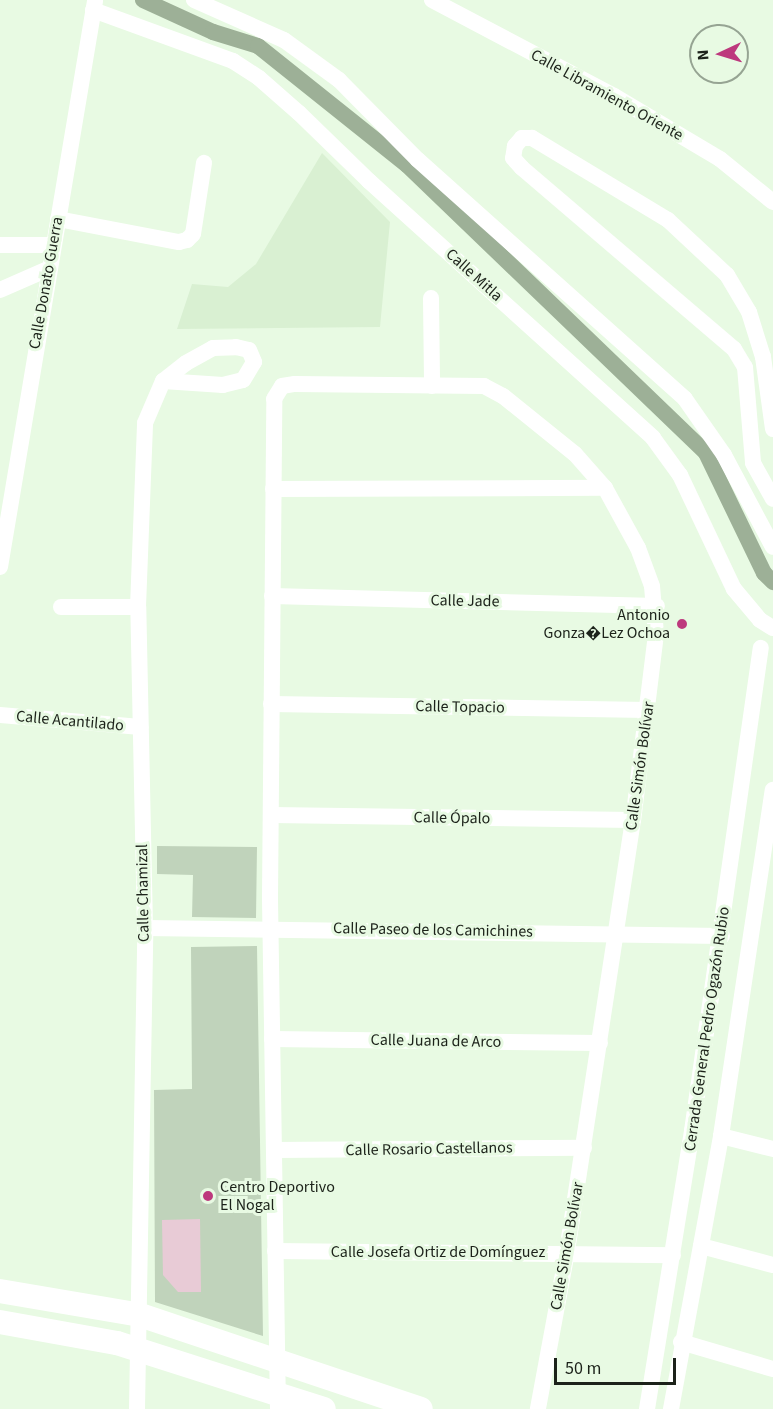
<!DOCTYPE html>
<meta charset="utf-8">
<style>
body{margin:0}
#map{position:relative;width:773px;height:1409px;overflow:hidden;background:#e8fae3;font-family:"Source Sans 3",sans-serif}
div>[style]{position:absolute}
.built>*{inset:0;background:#d9f0d2}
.green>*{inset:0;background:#c0d3bb}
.canal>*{height:16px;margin:-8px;padding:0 8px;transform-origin:8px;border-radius:8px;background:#9db097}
.building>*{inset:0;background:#e8cbd6}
.street>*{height:16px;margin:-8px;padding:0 8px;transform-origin:8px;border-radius:8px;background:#fff}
.secondary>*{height:24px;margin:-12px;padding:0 12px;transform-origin:12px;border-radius:12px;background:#fff}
.dots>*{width:16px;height:16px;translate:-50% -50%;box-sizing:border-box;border:3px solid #e8fae3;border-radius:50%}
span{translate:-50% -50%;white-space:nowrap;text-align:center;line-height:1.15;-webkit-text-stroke:6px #e8fae3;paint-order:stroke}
.street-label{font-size:16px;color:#1c221a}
.poi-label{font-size:16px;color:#1c221a}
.right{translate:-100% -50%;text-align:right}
.left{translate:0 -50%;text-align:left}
.north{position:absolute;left:689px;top:24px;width:60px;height:60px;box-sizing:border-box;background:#e8fae3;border:2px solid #96a493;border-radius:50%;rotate:266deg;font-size:16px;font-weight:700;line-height:24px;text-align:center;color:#1c221a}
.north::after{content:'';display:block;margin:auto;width:21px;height:27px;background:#bd397d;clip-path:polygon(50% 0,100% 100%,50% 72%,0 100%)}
.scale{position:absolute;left:554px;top:1358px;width:122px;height:27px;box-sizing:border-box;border:3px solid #1c221a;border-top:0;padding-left:8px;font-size:18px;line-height:21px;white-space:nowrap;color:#1c221a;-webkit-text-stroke:4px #e8fae3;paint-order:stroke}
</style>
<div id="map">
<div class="built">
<div style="clip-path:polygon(322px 153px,390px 222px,380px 327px,177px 329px,192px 284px,228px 287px,256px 264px)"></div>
</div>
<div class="green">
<div style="clip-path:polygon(157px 846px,257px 847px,256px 918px,192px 917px,193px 875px,157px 874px)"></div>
<div style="clip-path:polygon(257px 946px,263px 1336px,155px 1302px,154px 1090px,192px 1089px,191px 947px)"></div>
</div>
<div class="canal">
<div style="left:143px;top:0;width:77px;rotate:24.6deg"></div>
<div style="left:213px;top:32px;width:47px;rotate:17.3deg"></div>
<div style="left:258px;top:46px;width:191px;rotate:38.6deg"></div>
<div style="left:407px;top:165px;width:415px;rotate:43.9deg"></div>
<div style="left:706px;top:453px;width:133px;rotate:64.2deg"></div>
<div style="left:764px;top:573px;width:13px;rotate:45deg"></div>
</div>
<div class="building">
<div style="clip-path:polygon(200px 1219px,201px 1292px,178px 1292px,163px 1275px,162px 1220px)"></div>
</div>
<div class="street">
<div style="left:194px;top:0;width:98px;rotate:24deg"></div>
<div style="left:284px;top:40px;width:68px;rotate:36deg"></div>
<div style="left:339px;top:80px;width:112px;rotate:45.4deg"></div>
<div style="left:418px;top:160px;width:358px;rotate:41.8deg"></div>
<div style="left:685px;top:399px;width:68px;rotate:55.1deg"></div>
<div style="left:724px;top:455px;width:104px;rotate:62deg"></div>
<div style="left:432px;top:0;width:206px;rotate:27.8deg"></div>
<div style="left:614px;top:96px;width:123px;rotate:30.7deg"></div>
<div style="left:720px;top:159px;width:68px;rotate:39.1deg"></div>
<div style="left:93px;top:10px;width:149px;rotate:20deg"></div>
<div style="left:233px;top:61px;width:31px;rotate:33deg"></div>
<div style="left:259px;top:78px;width:53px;rotate:41.2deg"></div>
<div style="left:299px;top:113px;width:98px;rotate:44.2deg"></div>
<div style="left:369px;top:181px;width:383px;rotate:42.1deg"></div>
<div style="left:653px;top:438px;width:46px;rotate:53.9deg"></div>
<div style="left:680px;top:475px;width:126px;rotate:64.7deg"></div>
<div style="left:734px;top:589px;width:40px;rotate:50deg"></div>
<div style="left:760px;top:620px;width:15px;rotate:32deg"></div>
<div style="left:58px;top:219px;width:123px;rotate:10.8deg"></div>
<div style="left:179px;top:242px;width:8px;rotate:-14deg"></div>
<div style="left:187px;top:240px;width:8px;rotate:-45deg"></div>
<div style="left:193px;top:234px;width:72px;rotate:-81.2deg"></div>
<div style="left:0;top:245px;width:53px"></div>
<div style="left:0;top:290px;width:52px;rotate:-23.6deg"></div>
<div style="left:431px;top:298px;width:88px;rotate:89.3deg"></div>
<div style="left:773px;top:429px;width:73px;rotate:-97.9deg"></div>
<div style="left:763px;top:357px;width:47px;rotate:-107.3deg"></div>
<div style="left:749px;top:312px;width:43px;rotate:-120.7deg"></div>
<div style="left:727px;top:275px;width:81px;rotate:-137deg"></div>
<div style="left:668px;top:220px;width:159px;rotate:-148.9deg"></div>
<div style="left:532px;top:138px;width:10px;rotate:180deg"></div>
<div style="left:522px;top:138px;width:11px;rotate:131deg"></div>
<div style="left:515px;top:146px;width:12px;rotate:99deg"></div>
<div style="left:513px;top:158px;width:13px;rotate:48deg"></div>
<div style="left:522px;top:168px;width:279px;rotate:40.5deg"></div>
<div style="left:734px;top:349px;width:21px;rotate:59deg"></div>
<div style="left:745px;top:367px;width:96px;rotate:85.2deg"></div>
<div style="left:753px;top:463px;width:41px;rotate:60.9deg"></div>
<div style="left:273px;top:489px;width:332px;rotate:-0.2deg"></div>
<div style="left:0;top:567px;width:574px;rotate:-80.47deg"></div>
<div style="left:272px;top:596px;width:385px;rotate:1.5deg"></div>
<div style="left:61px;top:607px;width:77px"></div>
<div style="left:271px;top:704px;width:377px;rotate:0.9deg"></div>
<div style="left:0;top:715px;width:141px;rotate:4.9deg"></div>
<div style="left:271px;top:815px;width:362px;rotate:0.8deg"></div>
<div style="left:145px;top:928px;width:577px;rotate:0.79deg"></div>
<div style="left:272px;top:1039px;width:328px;rotate:0.7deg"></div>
<div style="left:721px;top:1136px;width:54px;rotate:14deg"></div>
<div style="left:274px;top:1150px;width:310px;rotate:-0.4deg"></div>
<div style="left:701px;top:1246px;width:74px;rotate:14.8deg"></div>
<div style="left:275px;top:1251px;width:398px;rotate:0.6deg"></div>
<div style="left:681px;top:1342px;width:96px;rotate:16.4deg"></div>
<div style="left:137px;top:1409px;width:481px;rotate:-89deg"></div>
<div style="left:145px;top:928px;width:321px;rotate:-91.2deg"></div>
<div style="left:138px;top:607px;width:184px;rotate:-87.8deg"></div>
<div style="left:145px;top:423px;width:46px;rotate:-66.8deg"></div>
<div style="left:163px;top:381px;width:29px;rotate:-38deg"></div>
<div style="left:186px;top:363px;width:31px;rotate:-29deg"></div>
<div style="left:213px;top:348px;width:23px;rotate:-2deg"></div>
<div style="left:236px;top:347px;width:13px;rotate:13deg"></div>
<div style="left:249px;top:350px;width:13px;rotate:67deg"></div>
<div style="left:254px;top:362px;width:21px;rotate:121deg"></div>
<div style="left:243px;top:380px;width:21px;rotate:166deg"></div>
<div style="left:223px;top:385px;width:60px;rotate:-176.2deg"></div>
<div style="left:278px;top:1409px;width:512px;rotate:-90.9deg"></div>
<div style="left:270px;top:897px;width:498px;rotate:-89.5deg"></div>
<div style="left:274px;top:399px;width:15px;rotate:-58deg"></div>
<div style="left:282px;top:386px;width:13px;rotate:-9deg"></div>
<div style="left:295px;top:384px;width:189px;rotate:0.6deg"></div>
<div style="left:484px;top:386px;width:21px;rotate:28deg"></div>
<div style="left:503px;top:396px;width:92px;rotate:38.9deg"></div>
<div style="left:575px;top:454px;width:45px;rotate:48.6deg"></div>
<div style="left:605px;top:488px;width:68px;rotate:61.2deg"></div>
<div style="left:638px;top:548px;width:40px;rotate:69.8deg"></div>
<div style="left:652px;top:586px;width:48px;rotate:85.2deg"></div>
<div style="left:656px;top:634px;width:187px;rotate:97deg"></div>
<div style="left:633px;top:820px;width:437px;rotate:98.7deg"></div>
<div style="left:567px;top:1252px;width:160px;rotate:100.5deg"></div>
<div style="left:647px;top:1409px;width:282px;rotate:-80.8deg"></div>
<div style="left:692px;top:1131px;width:488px;rotate:-81.9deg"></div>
<div style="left:671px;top:1409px;width:278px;rotate:-79.6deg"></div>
<div style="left:721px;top:1136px;width:350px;rotate:-81.5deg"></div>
</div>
<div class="secondary">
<div style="left:0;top:1291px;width:142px;rotate:9.7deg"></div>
<div style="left:140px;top:1315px;width:296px;rotate:18.5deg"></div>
<div style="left:0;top:1322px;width:119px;rotate:10.2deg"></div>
<div style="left:117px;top:1343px;width:217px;rotate:17.7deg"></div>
</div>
<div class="dots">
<div style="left:682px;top:624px;background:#bd397d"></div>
<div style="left:208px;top:1196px;background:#bd397d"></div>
</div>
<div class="street-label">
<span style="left:607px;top:95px;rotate:29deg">Calle Libramiento Oriente</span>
<span style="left:474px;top:275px;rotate:42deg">Calle Mitla</span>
<span style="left:46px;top:283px;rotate:-80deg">Calle Donato Guerra</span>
<span style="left:465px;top:601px;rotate:1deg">Calle Jade</span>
<span style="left:460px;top:707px;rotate:1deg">Calle Topacio</span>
<span style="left:70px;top:721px;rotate:5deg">Calle Acantilado</span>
<span style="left:640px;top:766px;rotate:-82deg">Calle Simón Bolívar</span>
<span style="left:452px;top:818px;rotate:1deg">Calle Ópalo</span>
<span style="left:143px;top:893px;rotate:-91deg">Calle Chamizal</span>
<span style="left:433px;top:930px;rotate:1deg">Calle Paseo de los Camichines</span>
<span style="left:707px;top:1029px;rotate:-82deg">Cerrada General Pedro Ogazón Rubio</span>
<span style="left:436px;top:1041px;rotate:1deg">Calle Juana de Arco</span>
<span style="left:429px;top:1149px;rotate:-1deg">Calle Rosario Castellanos</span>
<span style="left:567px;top:1246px;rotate:-80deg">Calle Simón Bolívar</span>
<span style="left:438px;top:1252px">Calle Josefa Ortiz de Domínguez</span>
</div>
<div class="poi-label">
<span class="right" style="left:670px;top:624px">Antonio<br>Gonza�Lez Ochoa</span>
<span class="left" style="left:220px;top:1196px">Centro Deportivo<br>El Nogal</span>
</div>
<div class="north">N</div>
<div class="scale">50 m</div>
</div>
